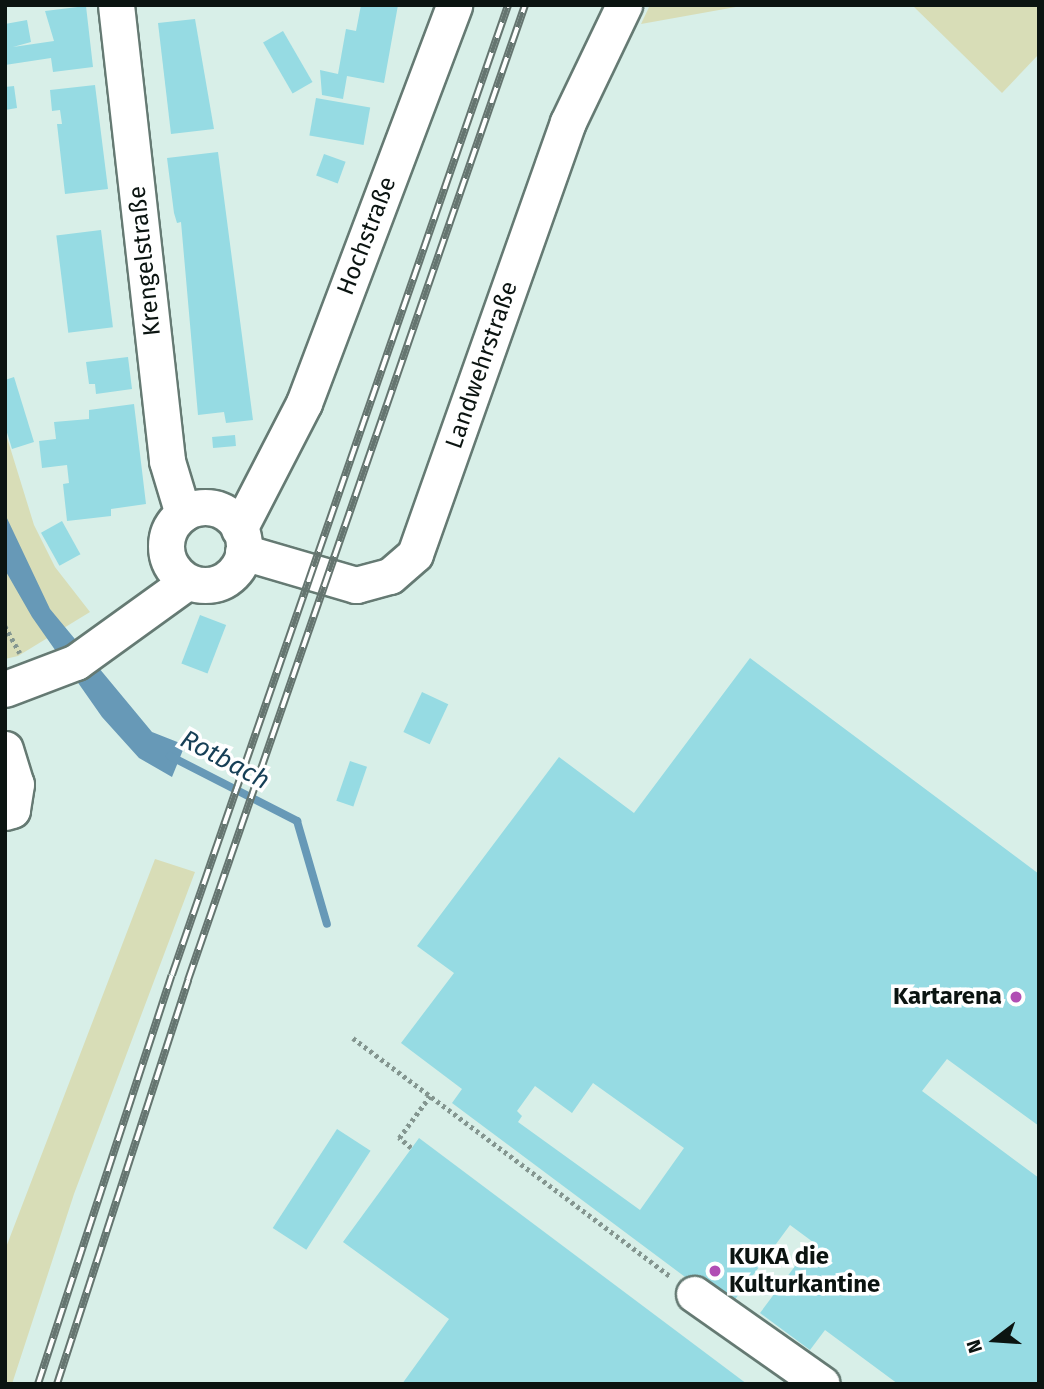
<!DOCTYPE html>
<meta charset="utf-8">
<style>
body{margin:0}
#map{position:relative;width:1044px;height:1389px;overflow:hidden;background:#d8efe8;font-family:"Fira Sans",sans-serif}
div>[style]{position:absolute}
.green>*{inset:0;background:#d8ddb7}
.water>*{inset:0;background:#6799b7}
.stream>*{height:8px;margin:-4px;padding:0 4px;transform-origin:4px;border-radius:4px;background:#6799b7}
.building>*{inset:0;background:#96dbe3;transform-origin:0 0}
.path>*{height:4.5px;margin-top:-2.25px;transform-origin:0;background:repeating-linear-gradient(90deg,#849690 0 3.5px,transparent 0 7px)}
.roads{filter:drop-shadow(2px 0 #657a73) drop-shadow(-2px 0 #657a73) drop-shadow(0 2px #657a73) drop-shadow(0 -2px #657a73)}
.minor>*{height:35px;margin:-17.5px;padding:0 17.5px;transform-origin:17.5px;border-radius:17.5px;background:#fff}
.minor>.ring{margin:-17.5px;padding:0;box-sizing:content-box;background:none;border:35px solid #fff;border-radius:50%}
.rail>*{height:8px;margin-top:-4px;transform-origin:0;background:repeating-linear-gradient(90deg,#fff 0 16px,#657570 0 32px);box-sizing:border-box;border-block:2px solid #657570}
.dots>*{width:19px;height:19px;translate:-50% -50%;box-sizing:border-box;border:4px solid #fff;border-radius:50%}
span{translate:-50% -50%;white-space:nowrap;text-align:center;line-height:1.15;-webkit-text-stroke:7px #fff;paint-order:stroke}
.street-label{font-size:24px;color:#0b1411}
.poi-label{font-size:24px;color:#0b1411;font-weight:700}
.right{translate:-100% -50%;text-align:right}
.left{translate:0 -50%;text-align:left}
.water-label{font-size:26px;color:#163f56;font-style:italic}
.frame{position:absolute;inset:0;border:7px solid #0b1411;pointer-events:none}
.north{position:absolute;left:960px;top:1305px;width:70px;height:70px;-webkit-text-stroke:5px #fff;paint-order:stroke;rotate:253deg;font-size:19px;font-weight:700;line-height:28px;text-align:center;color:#0b1411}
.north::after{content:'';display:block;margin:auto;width:24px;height:32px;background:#0b1411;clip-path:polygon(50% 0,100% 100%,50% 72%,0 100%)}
</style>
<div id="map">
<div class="green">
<div style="clip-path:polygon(650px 5px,747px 5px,641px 24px)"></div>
<div style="clip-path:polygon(912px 5px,1039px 5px,1039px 54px,1002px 93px)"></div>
<div style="clip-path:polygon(5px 431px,34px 525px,55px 567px,90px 612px,18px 656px,5px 659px)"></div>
<div style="clip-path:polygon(155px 859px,195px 872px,74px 1194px,12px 1384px,5px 1384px,5px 1250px)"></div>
</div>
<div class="water">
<div style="clip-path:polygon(5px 514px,50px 609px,152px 732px,185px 745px,172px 777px,139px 758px,102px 717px,32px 617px,5px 570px)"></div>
</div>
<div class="stream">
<div style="left:170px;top:756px;width:143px;rotate:27.1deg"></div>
<div style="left:297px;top:821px;width:107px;rotate:73.8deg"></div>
</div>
<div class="building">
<div style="clip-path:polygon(361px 5px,398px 5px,384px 83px,347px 76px,343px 99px,322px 95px,320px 70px,338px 74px,346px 29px,356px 31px)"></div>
<div style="clip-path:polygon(86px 6px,93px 67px,53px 72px,51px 58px,5px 65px,5px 24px,27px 20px,31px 42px,13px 47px,54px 41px,45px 11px)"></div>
<div style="clip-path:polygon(195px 19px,214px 129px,171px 134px,158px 23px)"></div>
<div style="left:283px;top:31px;width:59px;height:23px;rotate:60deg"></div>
<div style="clip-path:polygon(95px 85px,108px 189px,65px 194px,57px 124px,62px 124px,60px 110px,52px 111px,50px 90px)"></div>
<div style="clip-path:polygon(14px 86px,17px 108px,5px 110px,5px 87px)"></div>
<div style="left:316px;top:98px;width:55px;height:38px;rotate:10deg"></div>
<div style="clip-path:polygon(218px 152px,253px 420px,226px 423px,224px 412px,198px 415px,181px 222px,177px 223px,174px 213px,167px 158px)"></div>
<div style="left:324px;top:154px;width:23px;height:23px;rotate:20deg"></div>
<div style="left:101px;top:230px;width:98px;height:45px;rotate:83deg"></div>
<div style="clip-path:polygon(128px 357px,132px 389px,96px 394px,95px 384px,89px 384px,86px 362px)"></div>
<div style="clip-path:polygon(14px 377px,34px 442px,12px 449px,5px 426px,5px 380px)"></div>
<div style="clip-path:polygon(134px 404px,146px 504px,111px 509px,111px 516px,67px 521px,63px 484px,69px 483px,67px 465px,42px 468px,39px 441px,56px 439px,54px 422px,89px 419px,89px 410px)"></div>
<div style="left:235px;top:435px;width:11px;height:23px;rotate:85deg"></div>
<div style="left:62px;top:521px;width:38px;height:24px;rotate:61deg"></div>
<div style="left:200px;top:615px;width:28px;height:52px;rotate:21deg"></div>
<div style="clip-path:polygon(evenodd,750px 658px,1039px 874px,1039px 1126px,947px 1059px,922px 1091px,1039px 1178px,1039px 1384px,898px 1384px,825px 1330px,810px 1350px,760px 1313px,813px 1242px,790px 1225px,728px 1309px,452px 1103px,462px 1089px,401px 1043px,454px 973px,417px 946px,559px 757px,634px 813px,750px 658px,593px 1083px,684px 1148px,640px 1210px,518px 1122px,522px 1116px,517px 1111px,535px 1086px,572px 1113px,593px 1083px)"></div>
<div style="left:422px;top:692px;width:29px;height:44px;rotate:25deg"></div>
<div style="left:350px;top:761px;width:18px;height:42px;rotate:19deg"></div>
<div style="left:337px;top:1129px;width:40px;height:118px;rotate:33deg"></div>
<div style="clip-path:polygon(419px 1138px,747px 1384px,402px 1384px,449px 1319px,343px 1242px)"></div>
</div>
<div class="path">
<div style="left:5px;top:626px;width:31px;rotate:61deg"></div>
<div style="left:353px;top:1038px;width:398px;rotate:36.9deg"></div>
<div style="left:411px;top:1148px;width:16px;rotate:-140deg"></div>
<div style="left:399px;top:1138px;width:52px;rotate:-53.6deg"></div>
</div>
<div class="roads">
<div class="minor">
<div style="left:116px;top:5px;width:459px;rotate:83.6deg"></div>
<div style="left:167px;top:461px;width:55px;rotate:73.2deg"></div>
<div class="ring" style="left:166px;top:507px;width:43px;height:43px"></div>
<div style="left:239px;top:529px;width:142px;rotate:-62.7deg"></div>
<div style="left:304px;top:403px;width:425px;rotate:-69.3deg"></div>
<div style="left:243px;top:552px;width:118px;rotate:16.3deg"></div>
<div style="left:356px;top:585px;width:35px;rotate:-15deg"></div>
<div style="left:390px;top:576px;width:33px;rotate:-41deg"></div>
<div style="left:415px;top:554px;width:458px;rotate:-70.5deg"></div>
<div style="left:568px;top:122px;width:130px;rotate:-64.4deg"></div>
<div style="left:5px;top:689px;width:76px;rotate:-20.8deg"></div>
<div style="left:76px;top:662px;width:137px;rotate:-35.8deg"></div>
<div style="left:5px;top:749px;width:37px;rotate:73deg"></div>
<div style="left:16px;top:784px;width:26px;rotate:99deg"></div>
<div style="left:12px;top:810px;width:7px;rotate:164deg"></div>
<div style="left:694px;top:1294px;width:156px;rotate:35.1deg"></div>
</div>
</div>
<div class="rail">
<div style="left:38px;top:1384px;width:430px;rotate:-71.9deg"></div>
<div style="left:172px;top:975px;width:1027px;rotate:-70.89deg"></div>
<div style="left:57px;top:1384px;width:425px;rotate:-72deg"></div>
<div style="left:188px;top:980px;width:1032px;rotate:-70.93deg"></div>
</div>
<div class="dots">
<div style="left:1016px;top:997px;background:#b14eb4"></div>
<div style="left:715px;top:1271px;background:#b14eb4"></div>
</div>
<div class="street-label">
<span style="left:367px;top:236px;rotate:-69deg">Hochstraße</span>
<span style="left:145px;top:261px;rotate:-96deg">Krengelstraße</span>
<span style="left:482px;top:365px;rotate:-71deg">Landwehrstraße</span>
</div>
<div class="poi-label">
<span class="right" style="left:1002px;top:997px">Kartarena</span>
<span class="left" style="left:729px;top:1271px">KUKA die<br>Kulturkantine</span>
</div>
<div class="water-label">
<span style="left:225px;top:760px;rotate:28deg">Rotbach</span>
</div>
<div class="frame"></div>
<div class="north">N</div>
</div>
